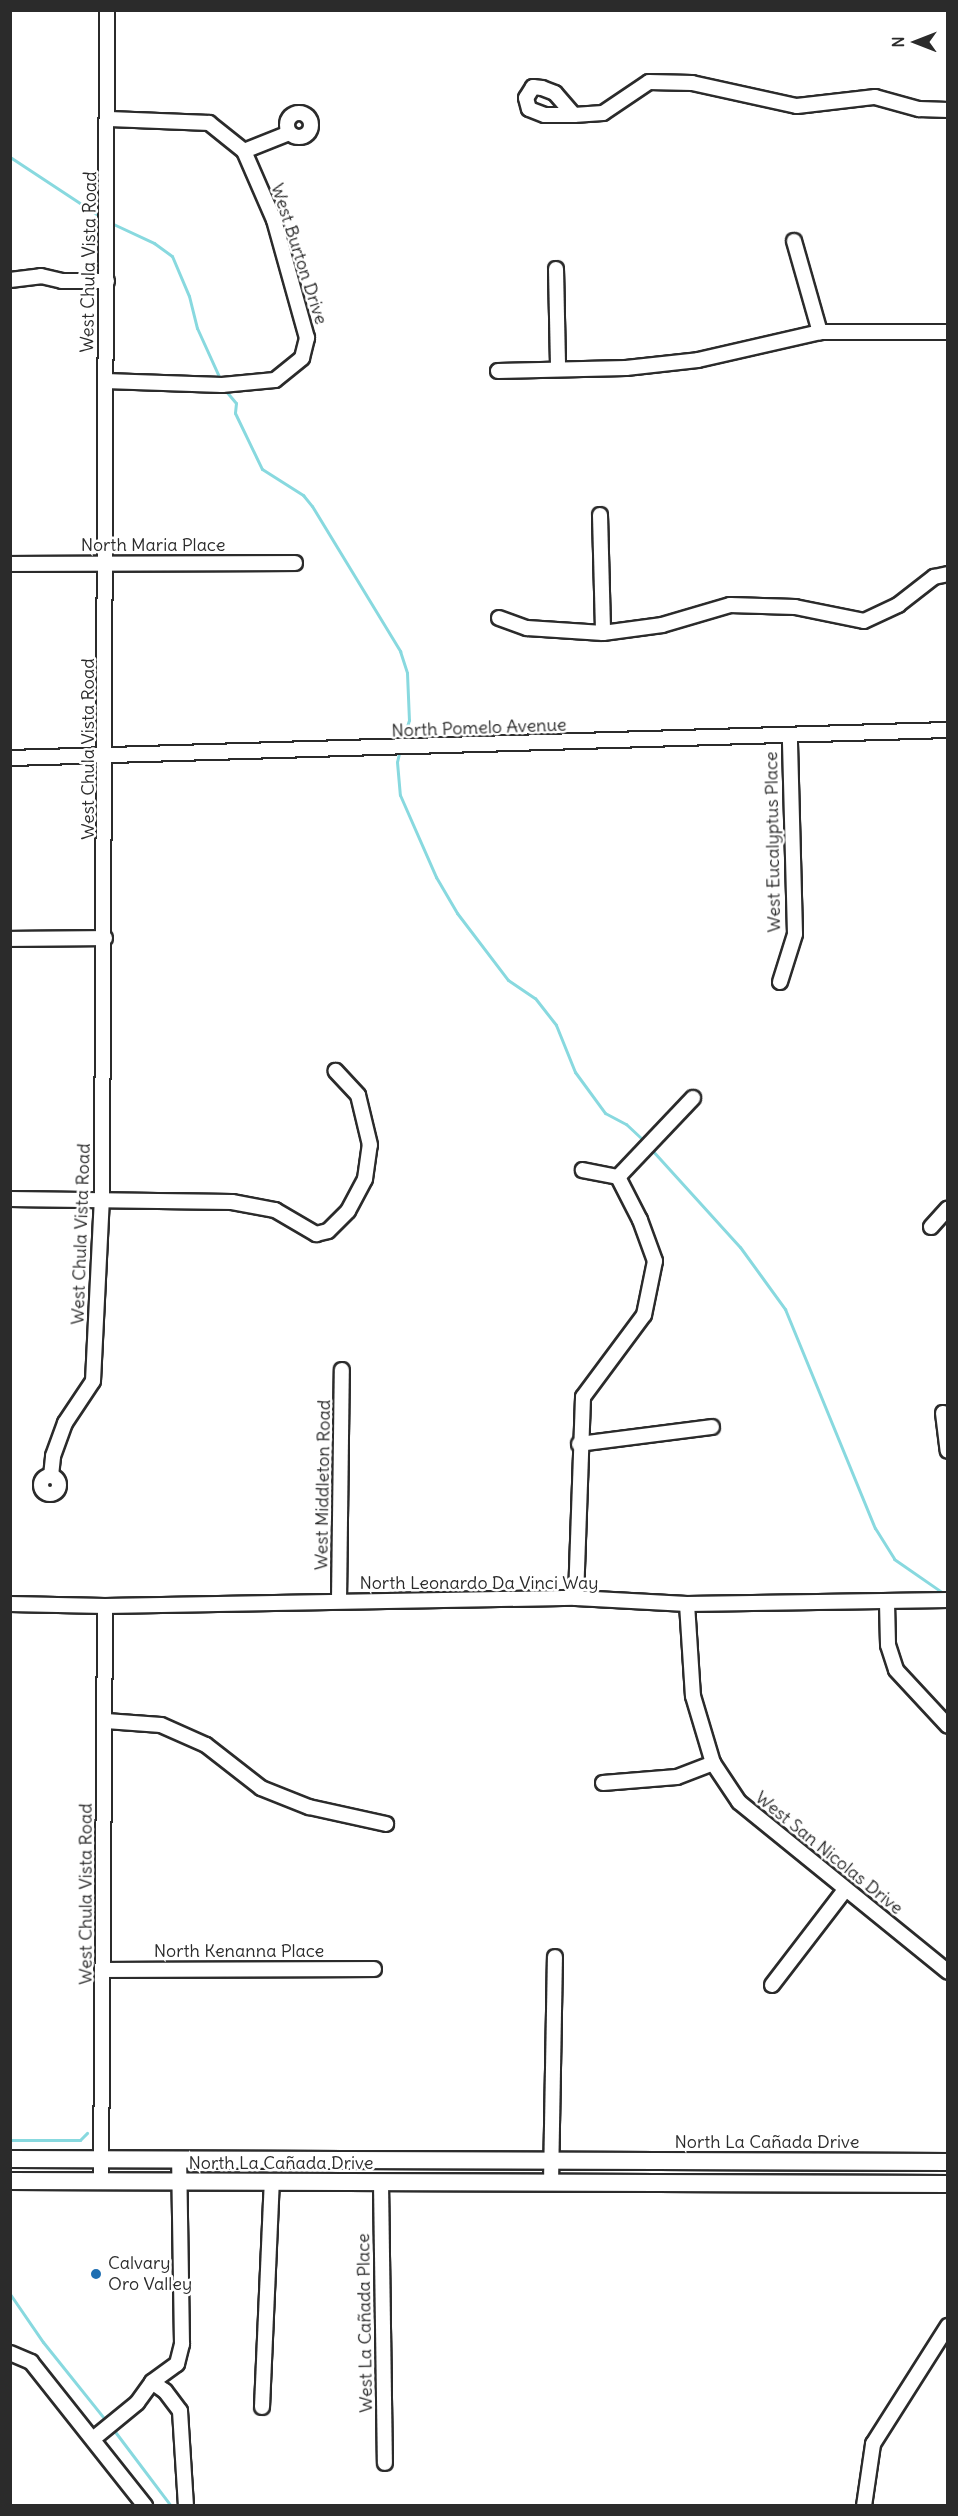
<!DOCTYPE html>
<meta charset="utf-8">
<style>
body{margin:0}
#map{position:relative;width:958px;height:2516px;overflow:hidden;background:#fff;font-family:Delius,sans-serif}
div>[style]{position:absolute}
.stream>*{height:3px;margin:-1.5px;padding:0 1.5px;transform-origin:1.5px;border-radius:1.5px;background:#88d9df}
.roads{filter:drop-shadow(2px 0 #2b2b2b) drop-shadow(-2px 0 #2b2b2b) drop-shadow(0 2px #2b2b2b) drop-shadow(0 -2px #2b2b2b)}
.minor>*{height:14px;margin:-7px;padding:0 7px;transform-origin:7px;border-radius:7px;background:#fff}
.minor>.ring{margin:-7px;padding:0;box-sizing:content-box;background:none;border:14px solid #fff;border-radius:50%}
.major>*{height:16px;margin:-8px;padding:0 8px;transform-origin:8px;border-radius:8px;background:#fff}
.dots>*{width:16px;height:16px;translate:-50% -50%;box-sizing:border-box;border:3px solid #fff;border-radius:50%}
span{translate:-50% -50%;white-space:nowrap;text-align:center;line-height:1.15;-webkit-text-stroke:5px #fff;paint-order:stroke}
.street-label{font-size:18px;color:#2b2b2b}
.poi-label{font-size:18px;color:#2b2b2b}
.left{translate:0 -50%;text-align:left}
.frame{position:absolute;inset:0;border:12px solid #2b2b2b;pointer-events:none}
.north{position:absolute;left:886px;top:12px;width:60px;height:60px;-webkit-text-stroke:4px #fff;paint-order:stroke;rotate:270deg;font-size:16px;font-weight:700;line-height:24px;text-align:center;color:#2b2b2b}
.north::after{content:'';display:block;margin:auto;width:21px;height:27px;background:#2b2b2b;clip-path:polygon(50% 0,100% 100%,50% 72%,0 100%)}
</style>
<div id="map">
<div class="stream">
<div style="left:10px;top:157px;width:109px;rotate:33.4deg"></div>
<div style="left:109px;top:222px;width:50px;rotate:25deg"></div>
<div style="left:154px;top:243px;width:22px;rotate:36deg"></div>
<div style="left:172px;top:256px;width:43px;rotate:67deg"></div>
<div style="left:189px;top:296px;width:33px;rotate:76deg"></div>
<div style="left:197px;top:328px;width:58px;rotate:65.6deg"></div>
<div style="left:225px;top:390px;width:17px;rotate:50deg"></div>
<div style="left:236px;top:403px;width:10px;rotate:96deg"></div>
<div style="left:235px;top:413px;width:62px;rotate:64.3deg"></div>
<div style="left:262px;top:469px;width:49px;rotate:32.4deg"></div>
<div style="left:303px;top:495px;width:14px;rotate:51deg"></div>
<div style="left:312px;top:506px;width:170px;rotate:58.7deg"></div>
<div style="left:400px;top:651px;width:23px;rotate:72deg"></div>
<div style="left:407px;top:673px;width:47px;rotate:87.6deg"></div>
<div style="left:409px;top:720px;width:24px;rotate:107deg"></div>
<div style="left:400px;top:749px;width:13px;rotate:103deg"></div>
<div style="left:397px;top:762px;width:33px;rotate:85deg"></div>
<div style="left:400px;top:795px;width:90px;rotate:66.3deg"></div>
<div style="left:436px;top:877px;width:42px;rotate:59.7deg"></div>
<div style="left:457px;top:913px;width:84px;rotate:52.7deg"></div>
<div style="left:508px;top:980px;width:32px;rotate:34deg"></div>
<div style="left:535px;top:998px;width:34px;rotate:52deg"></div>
<div style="left:556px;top:1025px;width:51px;rotate:68deg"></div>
<div style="left:575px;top:1072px;width:51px;rotate:53.8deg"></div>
<div style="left:605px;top:1113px;width:24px;rotate:28deg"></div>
<div style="left:626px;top:1124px;width:26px;rotate:43deg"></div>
<div style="left:651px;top:1149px;width:132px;rotate:47.8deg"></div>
<div style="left:740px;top:1247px;width:77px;rotate:54deg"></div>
<div style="left:785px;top:1309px;width:237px;rotate:67.7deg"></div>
<div style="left:875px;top:1528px;width:36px;rotate:58deg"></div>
<div style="left:894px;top:1559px;width:63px;rotate:34.7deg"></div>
<div style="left:10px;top:2140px;width:70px"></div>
<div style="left:80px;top:2140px;width:10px;rotate:-45deg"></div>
<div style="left:10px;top:2294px;width:58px;rotate:55.5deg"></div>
<div style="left:43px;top:2342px;width:102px;rotate:51.3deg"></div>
<div style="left:113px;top:2429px;width:96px;rotate:53deg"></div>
</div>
<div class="roads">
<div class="minor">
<div class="ring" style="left:287px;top:113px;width:10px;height:10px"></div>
<div style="left:574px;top:115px;width:29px;rotate:-131deg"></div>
<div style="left:555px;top:93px;width:14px;rotate:-159deg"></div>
<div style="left:542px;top:88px;width:9px;rotate:-174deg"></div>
<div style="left:533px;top:87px;width:13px;rotate:122deg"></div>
<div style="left:526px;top:98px;width:11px;rotate:75deg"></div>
<div style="left:529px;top:109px;width:17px;rotate:21deg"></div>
<div style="left:545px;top:115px;width:29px"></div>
<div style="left:574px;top:115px;width:29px;rotate:-4deg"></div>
<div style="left:603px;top:113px;width:55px;rotate:-34deg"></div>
<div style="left:649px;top:82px;width:43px;rotate:1.3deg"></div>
<div style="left:692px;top:83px;width:107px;rotate:12.4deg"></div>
<div style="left:797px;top:106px;width:79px;rotate:-6.6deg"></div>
<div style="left:875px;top:97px;width:46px;rotate:15.3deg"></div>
<div style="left:919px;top:109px;width:29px;rotate:2deg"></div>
<div style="left:244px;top:151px;width:48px;rotate:-21.8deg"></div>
<div style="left:794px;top:241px;width:95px;rotate:74.1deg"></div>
<div style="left:556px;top:269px;width:98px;rotate:88.8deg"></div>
<div style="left:10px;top:280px;width:31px;rotate:-7deg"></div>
<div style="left:41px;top:276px;width:22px;rotate:13deg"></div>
<div style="left:62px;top:281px;width:45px"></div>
<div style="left:498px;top:371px;width:128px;rotate:-1.3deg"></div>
<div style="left:626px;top:368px;width:72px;rotate:-6.3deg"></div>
<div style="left:698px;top:360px;width:125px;rotate:-12.9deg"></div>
<div style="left:820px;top:332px;width:128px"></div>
<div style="left:105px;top:381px;width:117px;rotate:2deg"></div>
<div style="left:222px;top:385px;width:53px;rotate:-5.4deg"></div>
<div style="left:275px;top:380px;width:35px;rotate:-39deg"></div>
<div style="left:302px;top:358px;width:21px;rotate:-76deg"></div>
<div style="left:307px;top:338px;width:123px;rotate:-105.6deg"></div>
<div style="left:274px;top:220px;width:75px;rotate:-113.5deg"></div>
<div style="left:244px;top:151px;width:45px;rotate:-141.3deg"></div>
<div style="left:209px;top:123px;width:99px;rotate:-177.7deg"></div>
<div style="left:600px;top:515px;width:118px;rotate:88.5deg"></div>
<div style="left:10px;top:564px;width:285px;rotate:-0.2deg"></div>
<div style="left:499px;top:618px;width:30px;rotate:20deg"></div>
<div style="left:527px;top:628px;width:76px;rotate:3.8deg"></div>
<div style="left:603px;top:633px;width:60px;rotate:-7.7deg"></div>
<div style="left:662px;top:625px;width:71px;rotate:-16.4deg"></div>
<div style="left:730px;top:605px;width:65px;rotate:1.8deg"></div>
<div style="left:795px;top:607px;width:70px;rotate:11.5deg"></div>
<div style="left:864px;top:621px;width:38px;rotate:-25deg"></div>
<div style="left:898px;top:605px;width:46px;rotate:-37.9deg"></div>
<div style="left:934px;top:577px;width:14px;rotate:-12deg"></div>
<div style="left:10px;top:758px;width:938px;rotate:-1.71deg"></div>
<div style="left:10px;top:939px;width:95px;rotate:-0.6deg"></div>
<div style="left:780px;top:982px;width:50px;rotate:-72.6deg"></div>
<div style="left:795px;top:934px;width:197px;rotate:-91.5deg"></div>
<div style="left:618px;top:1177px;width:109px;rotate:-46.5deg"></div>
<div style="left:10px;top:1199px;width:222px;rotate:0.8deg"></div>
<div style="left:232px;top:1202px;width:44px;rotate:10.5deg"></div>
<div style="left:275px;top:1210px;width:48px;rotate:30.3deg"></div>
<div style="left:316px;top:1234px;width:12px;rotate:-14deg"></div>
<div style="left:328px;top:1231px;width:28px;rotate:-45deg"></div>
<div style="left:348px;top:1211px;width:36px;rotate:-62deg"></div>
<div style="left:365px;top:1179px;width:34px;rotate:-82deg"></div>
<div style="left:370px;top:1145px;width:51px;rotate:-103.5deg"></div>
<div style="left:358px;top:1095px;width:33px;rotate:-133deg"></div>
<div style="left:931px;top:1227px;width:25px;rotate:-48deg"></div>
<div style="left:943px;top:1413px;width:38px;rotate:83deg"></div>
<div style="left:579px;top:1444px;width:134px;rotate:-7.3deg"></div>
<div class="ring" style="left:41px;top:1476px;width:4px;height:4px"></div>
<div style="left:51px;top:1476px;width:20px;rotate:-84deg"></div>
<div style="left:53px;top:1456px;width:35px;rotate:-70deg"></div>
<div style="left:65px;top:1423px;width:50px;rotate:-56.3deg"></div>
<div style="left:93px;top:1381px;width:181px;rotate:-87.2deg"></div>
<div style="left:102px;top:1200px;width:1190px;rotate:-89.76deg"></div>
<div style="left:576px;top:1598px;width:201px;rotate:-88deg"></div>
<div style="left:583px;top:1397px;width:102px;rotate:-53.4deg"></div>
<div style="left:644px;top:1315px;width:55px;rotate:-78.5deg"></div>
<div style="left:655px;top:1261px;width:44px;rotate:-110.1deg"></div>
<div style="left:640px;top:1220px;width:48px;rotate:-117.1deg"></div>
<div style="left:618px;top:1177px;width:36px;rotate:-169deg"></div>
<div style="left:339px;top:1601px;width:231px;rotate:-89.3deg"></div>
<div style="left:887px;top:1603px;width:42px;rotate:88.6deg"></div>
<div style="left:888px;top:1645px;width:26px;rotate:72deg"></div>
<div style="left:896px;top:1670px;width:76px;rotate:47.1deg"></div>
<div style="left:10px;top:1604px;width:95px;rotate:1.2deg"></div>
<div style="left:105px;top:1606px;width:471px;rotate:-1deg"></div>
<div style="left:576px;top:1598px;width:111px;rotate:3.1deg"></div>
<div style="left:687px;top:1604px;width:261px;rotate:-0.9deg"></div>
<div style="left:687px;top:1604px;width:92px;rotate:86.3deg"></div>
<div style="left:693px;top:1696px;width:70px;rotate:73.4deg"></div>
<div style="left:713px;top:1763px;width:47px;rotate:56.3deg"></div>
<div style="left:739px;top:1802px;width:269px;rotate:39.1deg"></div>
<div style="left:106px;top:1721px;width:55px;rotate:4.2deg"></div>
<div style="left:161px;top:1725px;width:49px;rotate:24deg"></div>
<div style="left:206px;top:1745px;width:70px;rotate:38deg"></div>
<div style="left:261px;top:1788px;width:52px;rotate:21.6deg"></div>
<div style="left:309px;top:1807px;width:79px;rotate:12.4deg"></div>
<div style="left:603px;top:1783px;width:74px;rotate:-4.6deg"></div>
<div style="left:677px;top:1777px;width:39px;rotate:-21deg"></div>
<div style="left:104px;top:1970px;width:270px;rotate:-0.2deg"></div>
<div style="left:772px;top:1985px;width:118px;rotate:-52.5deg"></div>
<div style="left:101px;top:2181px;width:575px;rotate:-89.6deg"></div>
<div style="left:381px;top:2183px;width:280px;rotate:89.2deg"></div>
<div style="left:551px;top:2183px;width:226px;rotate:-89deg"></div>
<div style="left:10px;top:2353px;width:23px;rotate:23deg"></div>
<div style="left:31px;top:2362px;width:184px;rotate:51.6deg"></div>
<div style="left:152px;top:2382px;width:31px;rotate:-36deg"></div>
<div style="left:177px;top:2364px;width:21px;rotate:-76deg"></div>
<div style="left:182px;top:2344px;width:185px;rotate:-90.9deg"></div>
<div style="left:152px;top:2382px;width:16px;rotate:35deg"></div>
<div style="left:165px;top:2391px;width:25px;rotate:53deg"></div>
<div style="left:180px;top:2411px;width:95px;rotate:86.4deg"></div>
<div style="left:262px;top:2407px;width:225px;rotate:-87.5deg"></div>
<div style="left:93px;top:2439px;width:57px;rotate:-39.3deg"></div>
<div style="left:137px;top:2403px;width:26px;rotate:-54deg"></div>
<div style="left:864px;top:2506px;width:63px;rotate:-81.7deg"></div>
<div style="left:873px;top:2444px;width:140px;rotate:-57.6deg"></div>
</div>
<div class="major">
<div style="left:10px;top:2159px;width:938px;rotate:0.18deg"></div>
<div style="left:10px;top:2181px;width:938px;rotate:0.18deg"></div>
</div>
</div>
<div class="dots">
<div style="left:96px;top:2274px;background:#1f6fb2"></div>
</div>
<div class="street-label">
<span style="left:299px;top:254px;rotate:72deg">West Burton Drive</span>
<span style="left:89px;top:262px;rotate:-89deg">West Chula Vista Road</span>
<span style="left:153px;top:545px">North Maria Place</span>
<span style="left:479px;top:728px;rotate:-2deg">North Pomelo Avenue</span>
<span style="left:88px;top:749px;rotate:-90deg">West Chula Vista Road</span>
<span style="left:773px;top:842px;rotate:-91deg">West Eucalyptus Place</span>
<span style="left:81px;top:1234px;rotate:-88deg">West Chula Vista Road</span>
<span style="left:323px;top:1485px;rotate:-89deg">West Middleton Road</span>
<span style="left:479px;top:1583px">North Leonardo Da Vinci Way</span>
<span style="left:829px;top:1853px;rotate:39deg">West San Nicolas Drive</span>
<span style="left:86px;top:1894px;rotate:-90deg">West Chula Vista Road</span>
<span style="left:239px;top:1951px">North Kenanna Place</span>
<span style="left:767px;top:2142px">North La Cañada Drive</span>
<span style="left:281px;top:2163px">North La Cañada Drive</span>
<span style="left:365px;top:2323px;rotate:-91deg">West La Cañada Place</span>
</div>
<div class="poi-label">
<span class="left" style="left:108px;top:2274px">Calvary<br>Oro Valley</span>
</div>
<div class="frame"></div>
<div class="north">N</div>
</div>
